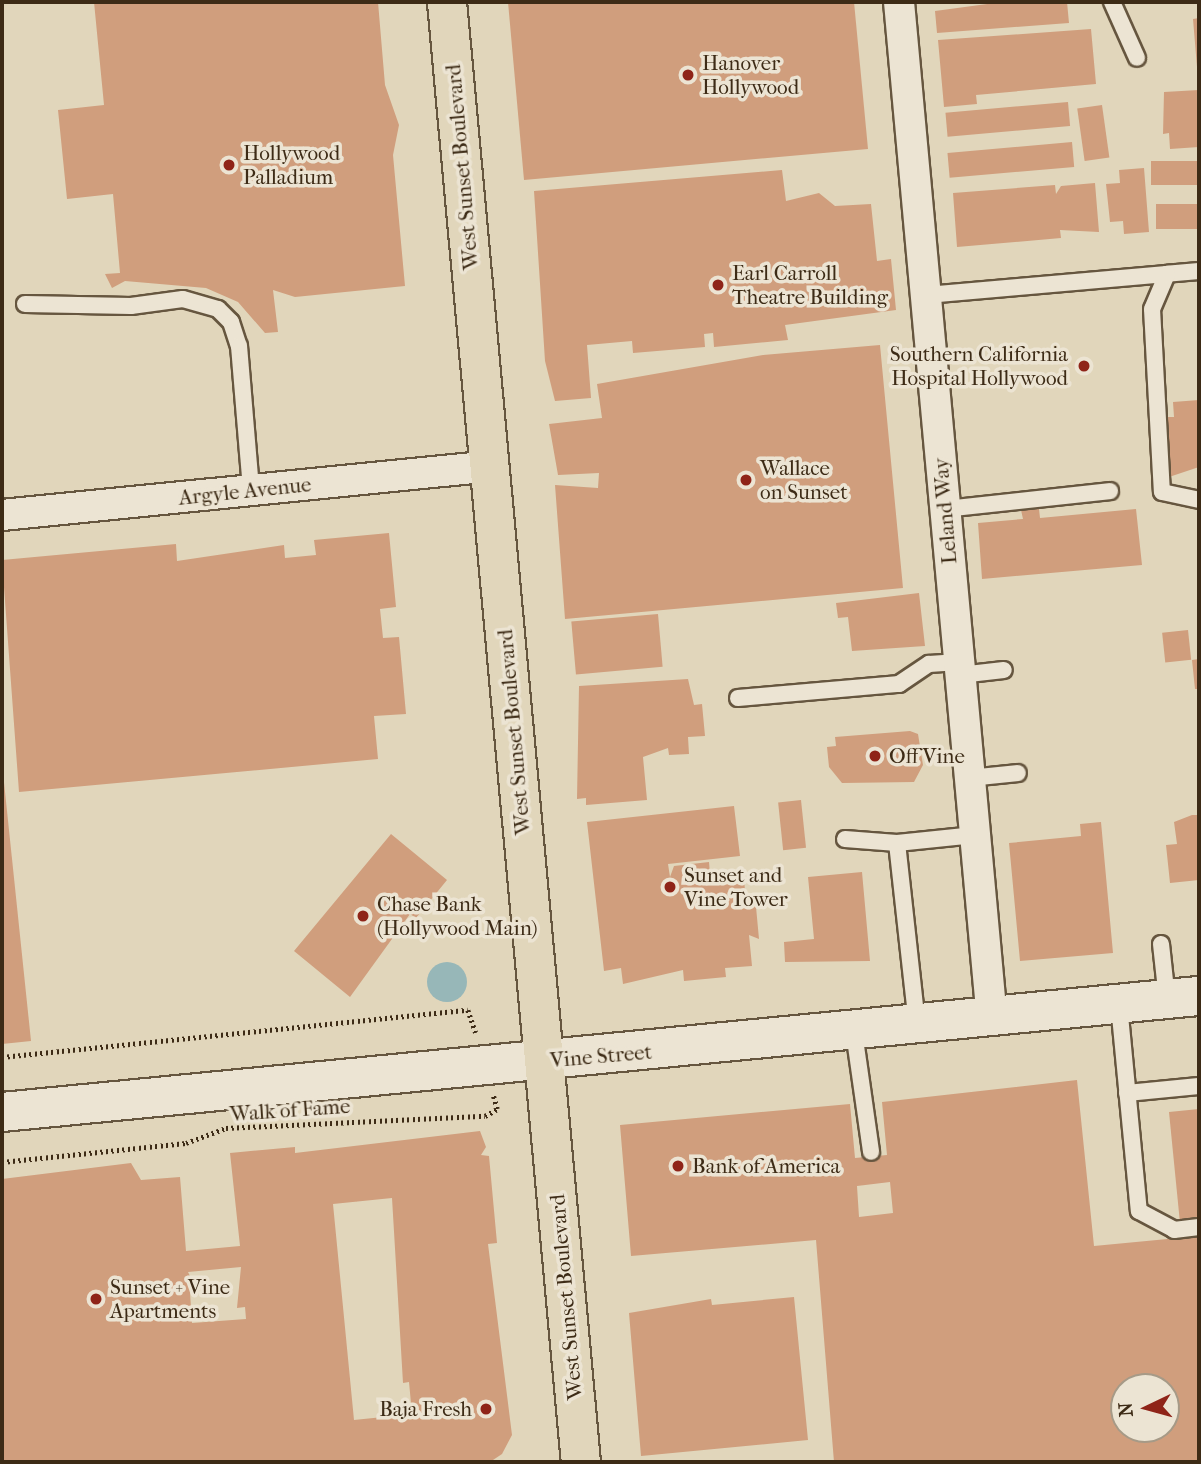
<!DOCTYPE html>
<style>
body{margin:0}
#map{position:relative;width:1201px;height:1464px;overflow:hidden;background:#e1d6bb;font-family:"IM FELL French Canon",serif}
div>[style]{position:absolute}
.water>*{inset:0;background:#97b7b8}
.round{border-radius:50%}
.building>*{inset:0;background:#d09e7d;transform-origin:0 0}
.path>*{height:4.5px;margin-top:-2.25px;transform-origin:0;background:repeating-linear-gradient(90deg,#3d2b16 0 2px,transparent 0 5.5px)}
.roads{filter:drop-shadow(2px 0 #66563f) drop-shadow(-2px 0 #66563f) drop-shadow(0 2px #66563f) drop-shadow(0 -2px #66563f)}
.service>*{height:16px;margin:-8px;padding:0 8px;transform-origin:8px;border-radius:8px;background:#ece4d3}
.minor>*{height:30px;margin:-15px;padding:0 15px;transform-origin:15px;border-radius:15px;background:#ece4d3}
.secondary>*{height:38px;margin:-19px;padding:0 19px;transform-origin:19px;border-radius:19px;background:#ece4d3}
.primary>*{height:38px;margin:-19px;padding:0 19px;transform-origin:19px;border-radius:19px;background:#e1d6bb}
.dots>*{width:19px;height:19px;translate:-50% -50%;box-sizing:border-box;border:4px solid #ece4d3;border-radius:50%}
span{translate:-50% -50%;white-space:nowrap;text-align:center;line-height:1.15;-webkit-text-stroke:7px #ece4d3;paint-order:stroke}
.poi-label{font-size:21px;color:#3d2b16}
.left{translate:0 -50%;text-align:left}
.right{translate:-100% -50%;text-align:right}
.street-label{font-size:21px;color:#3d2b16}
.frame{position:absolute;inset:0;border:4px solid #3d2b16;pointer-events:none}
.north{position:absolute;left:1110px;top:1373px;width:70px;height:70px;box-sizing:border-box;background:#ece4d3;border:2px solid #a69a87;border-radius:50%;rotate:265deg;font-size:19px;font-weight:700;line-height:28px;text-align:center;color:#3d2b16}
.north::after{content:'';display:block;margin:auto;width:24px;height:32px;background:#8f2418;clip-path:polygon(50% 0,100% 100%,50% 72%,0 100%)}
</style>
<div id="map">
<div class="water">
<div class="round" style="left:427px;top:962px;width:40px;height:40px"></div>
</div>
<div class="building">
<div style="clip-path:polygon(94px 2px,378px 2px,385px 85px,399px 125px,393px 155px,405px 286px,295px 297px,273px 290px,278px 332px,265px 333px,238px 302px,206px 288px,125px 281px,112px 288px,105px 274px,120px 273px,113px 194px,67px 199px,58px 110px,104px 105px)"></div>
<div style="clip-path:polygon(508px 2px,854px 2px,868px 149px,524px 180px)"></div>
<div style="clip-path:polygon(1002px 2px,1067px 2px,1069px 23px,937px 33px,935px 11px)"></div>
<div style="clip-path:polygon(1199px 18px,1199px 67px,1197px 67px,1193px 19px)"></div>
<div style="clip-path:polygon(1091px 29px,1096px 84px,976px 95px,977px 104px,944px 107px,938px 40px)"></div>
<div style="clip-path:polygon(1199px 90px,1199px 147px,1170px 149px,1169px 133px,1163px 134px,1164px 92px)"></div>
<div style="left:1068px;top:102px;width:24px;height:123px;rotate:85deg"></div>
<div style="left:1102px;top:105px;width:53px;height:25px;rotate:82deg"></div>
<div style="left:1072px;top:142px;width:25px;height:125px;rotate:85deg"></div>
<div style="left:1199px;top:161px;width:24px;height:48px;rotate:90deg"></div>
<div style="clip-path:polygon(1144px 168px,1149px 232px,1124px 234px,1123px 221px,1110px 222px,1106px 184px,1120px 183px,1119px 170px)"></div>
<div style="clip-path:polygon(782px 170px,786px 201px,819px 193px,835px 206px,871px 204px,877px 261px,891px 259px,896px 310px,785px 325px,788px 340px,714px 347px,713px 333px,704px 334px,705px 347px,633px 353px,632px 341px,587px 345px,591px 398px,555px 401px,545px 361px,534px 191px)"></div>
<div style="clip-path:polygon(1095px 183px,1099px 232px,1060px 230px,1061px 238px,957px 247px,953px 193px,1055px 185px,1056px 194px,1061px 186px)"></div>
<div style="left:1199px;top:204px;width:25px;height:43px;rotate:90deg"></div>
<div style="clip-path:polygon(880px 345px,903px 588px,565px 619px,555px 485px,598px 488px,599px 473px,558px 475px,549px 424px,602px 418px,597px 384px,763px 355px)"></div>
<div style="clip-path:polygon(1166px 397px,1168px 417px,1174px 417px,1173px 402px,1199px 400px,1199px 467px,1169px 477px)"></div>
<div style="clip-path:polygon(1039px 509px,1040px 518px,1136px 509px,1142px 565px,982px 579px,978px 523px,1023px 519px,1021px 510px)"></div>
<div style="clip-path:polygon(389px 533px,396px 607px,380px 609px,383px 638px,399px 637px,406px 714px,374px 716px,378px 759px,19px 792px,2px 560px,176px 544px,177px 561px,284px 545px,285px 558px,316px 555px,314px 540px)"></div>
<div style="clip-path:polygon(919px 593px,925px 646px,852px 651px,848px 617px,838px 618px,836px 603px)"></div>
<div style="left:658px;top:614px;width:53px;height:87px;rotate:85deg"></div>
<div style="left:1188px;top:630px;width:30px;height:26px;rotate:84deg"></div>
<div style="clip-path:polygon(1199px 659px,1199px 689px,1195px 689px,1192px 660px)"></div>
<div style="clip-path:polygon(688px 679px,694px 705px,702px 704px,705px 736px,688px 737px,689px 754px,669px 755px,668px 748px,643px 757px,647px 800px,586px 805px,586px 798px,577px 799px,579px 686px)"></div>
<div style="clip-path:polygon(910px 731px,918px 734px,923px 765px,914px 782px,842px 783px,829px 767px,827px 747px,836px 746px,835px 737px)"></div>
<div style="clip-path:polygon(2px 763px,31px 1041px,2px 1044px)"></div>
<div style="left:801px;top:800px;width:48px;height:23px;rotate:84deg"></div>
<div style="clip-path:polygon(734px 806px,740px 856px,668px 864px,670px 877px,674px 866px,709px 862px,710px 874px,743px 870px,746px 900px,755px 896px,759px 939px,749px 935px,752px 966px,725px 968px,726px 977px,684px 981px,683px 970px,623px 984px,621px 968px,604px 971px,587px 822px)"></div>
<div style="clip-path:polygon(1192px 815px,1199px 815px,1199px 880px,1170px 883px,1166px 845px,1177px 844px,1174px 822px)"></div>
<div style="clip-path:polygon(1101px 822px,1113px 953px,1020px 961px,1009px 843px,1081px 836px,1080px 824px)"></div>
<div style="clip-path:polygon(391px 834px,447px 880px,416px 918px,410px 914px,350px 997px,294px 951px)"></div>
<div style="clip-path:polygon(862px 872px,870px 961px,785px 962px,784px 942px,814px 939px,808px 877px)"></div>
<div style="clip-path:polygon(evenodd,1077px 1080px,1094px 1246px,1199px 1236px,1199px 1462px,834px 1462px,816px 1240px,631px 1256px,620px 1125px,850px 1104px,855px 1158px,887px 1155px,882px 1102px,1077px 1080px,890px 1182px,893px 1213px,859px 1217px,857px 1186px,890px 1182px,1077px 1080px,1124px 1387px,1166px 1387px,1166px 1429px,1124px 1429px,1124px 1387px)"></div>
<div style="clip-path:polygon(1199px 1109px,1199px 1216px,1180px 1223px,1169px 1112px)"></div>
<div style="clip-path:polygon(evenodd,480px 1131px,486px 1147px,481px 1155px,489px 1156px,497px 1243px,488px 1244px,512px 1435px,502px 1454px,490px 1462px,2px 1462px,2px 1179px,131px 1163px,141px 1180px,180px 1177px,186px 1251px,240px 1246px,230px 1153px,295px 1147px,295px 1153px,480px 1131px,392px 1198px,403px 1383px,409px 1382px,412px 1414px,354px 1420px,333px 1204px,392px 1198px,480px 1131px,241px 1267px,237px 1308px,245px 1307px,246px 1319px,192px 1323px,190px 1292px,197px 1291px,188px 1272px,241px 1267px)"></div>
<div style="clip-path:polygon(794px 1297px,808px 1440px,641px 1456px,629px 1313px,711px 1299px,712px 1305px)"></div>
</div>
<div class="path">
<div style="left:2px;top:1057px;width:468px;rotate:-5.8deg"></div>
<div style="left:468px;top:1010px;width:24px;rotate:71deg"></div>
<div style="left:2px;top:1162px;width:185px;rotate:-5.9deg"></div>
<div style="left:186px;top:1143px;width:43px;rotate:-20.6deg"></div>
<div style="left:226px;top:1128px;width:259px;rotate:-2.7deg"></div>
<div style="left:485px;top:1116px;width:14px;rotate:-30deg"></div>
<div style="left:497px;top:1109px;width:15px;rotate:-106deg"></div>
</div>
<div class="roads">
<div class="service">
<div style="left:1112px;top:2px;width:61px;rotate:65.9deg"></div>
<div style="left:1199px;top:271px;width:32px;rotate:175deg"></div>
<div style="left:1167px;top:274px;width:38px;rotate:113deg"></div>
<div style="left:1152px;top:309px;width:183px;rotate:86.9deg"></div>
<div style="left:1162px;top:492px;width:38px;rotate:12deg"></div>
<div style="left:926px;top:295px;width:242px;rotate:-5deg"></div>
<div style="left:25px;top:304px;width:106px;rotate:1.1deg"></div>
<div style="left:131px;top:306px;width:52px;rotate:-7.7deg"></div>
<div style="left:183px;top:299px;width:36px;rotate:16deg"></div>
<div style="left:218px;top:309px;width:18px;rotate:45deg"></div>
<div style="left:231px;top:322px;width:25px;rotate:72deg"></div>
<div style="left:239px;top:346px;width:144px;rotate:85.2deg"></div>
<div style="left:945px;top:509px;width:166px;rotate:-6.2deg"></div>
<div style="left:960px;top:675px;width:44px;rotate:-6.5deg"></div>
<div style="left:738px;top:698px;width:162px;rotate:-5deg"></div>
<div style="left:899px;top:684px;width:36px;rotate:-34deg"></div>
<div style="left:929px;top:664px;width:30px;rotate:-4deg"></div>
<div style="left:970px;top:778px;width:48px;rotate:-5.9deg"></div>
<div style="left:845px;top:839px;width:52px;rotate:4.4deg"></div>
<div style="left:897px;top:843px;width:78px;rotate:-5.9deg"></div>
<div style="left:897px;top:843px;width:183px;rotate:83.7deg"></div>
<div style="left:1161px;top:944px;width:55px;rotate:83.8deg"></div>
<div style="left:1119px;top:1005px;width:207px;rotate:84.5deg"></div>
<div style="left:1139px;top:1211px;width:40px;rotate:28deg"></div>
<div style="left:1174px;top:1230px;width:25px;rotate:-7deg"></div>
<div style="left:854px;top:1032px;width:121px;rotate:81.9deg"></div>
<div style="left:1127px;top:1093px;width:72px;rotate:-5.6deg"></div>
</div>
<div class="minor">
<div style="left:899px;top:2px;width:1022px;rotate:84.78deg"></div>
<div style="left:2px;top:515px;width:489px;rotate:-5.7deg"></div>
</div>
<div class="secondary">
<div style="left:2px;top:1112px;width:1203px;rotate:-5.54deg"></div>
</div>
<div class="primary">
<div style="left:447px;top:2px;width:1466px;rotate:84.76deg"></div>
</div>
</div>
<div class="dots">
<div style="left:688px;top:75px;background:#8f2418"></div>
<div style="left:229px;top:165px;background:#8f2418"></div>
<div style="left:718px;top:285px;background:#8f2418"></div>
<div style="left:1084px;top:366px;background:#8f2418"></div>
<div style="left:746px;top:480px;background:#8f2418"></div>
<div style="left:875px;top:756px;background:#8f2418"></div>
<div style="left:670px;top:887px;background:#8f2418"></div>
<div style="left:363px;top:916px;background:#8f2418"></div>
<div style="left:678px;top:1166px;background:#8f2418"></div>
<div style="left:96px;top:1299px;background:#8f2418"></div>
<div style="left:486px;top:1409px;background:#8f2418"></div>
</div>
<div class="poi-label">
<span class="left" style="left:702px;top:75px">Hanover<br>Hollywood</span>
<span class="left" style="left:243px;top:165px">Hollywood<br>Palladium</span>
<span class="left" style="left:732px;top:285px">Earl Carroll<br>Theatre Building</span>
<span class="right" style="left:1068px;top:366px">Southern California<br>Hospital Hollywood</span>
<span class="left" style="left:760px;top:480px">Wallace<br>on Sunset</span>
<span class="left" style="left:889px;top:756px">Off Vine</span>
<span class="left" style="left:684px;top:887px">Sunset and<br>Vine Tower</span>
<span class="left" style="left:377px;top:916px">Chase Bank<br>(Hollywood Main)</span>
<span class="left" style="left:692px;top:1166px">Bank of America</span>
<span class="left" style="left:110px;top:1299px">Sunset + Vine<br>Apartments</span>
<span class="right" style="left:472px;top:1409px">Baja Fresh</span>
</div>
<div class="street-label">
<span style="left:462px;top:167px;rotate:-95deg">West Sunset Boulevard</span>
<span style="left:245px;top:491px;rotate:-6deg">Argyle Avenue</span>
<span style="left:945px;top:511px;rotate:-95deg">Leland Way</span>
<span style="left:514px;top:732px;rotate:-95deg">West Sunset Boulevard</span>
<span style="left:601px;top:1056px;rotate:-5deg">Vine Street</span>
<span style="left:290px;top:1110px;rotate:-4deg">Walk of Fame</span>
<span style="left:566px;top:1297px;rotate:-95deg">West Sunset Boulevard</span>
</div>
<div class="frame"></div>
<div class="north">N</div>
</div>
